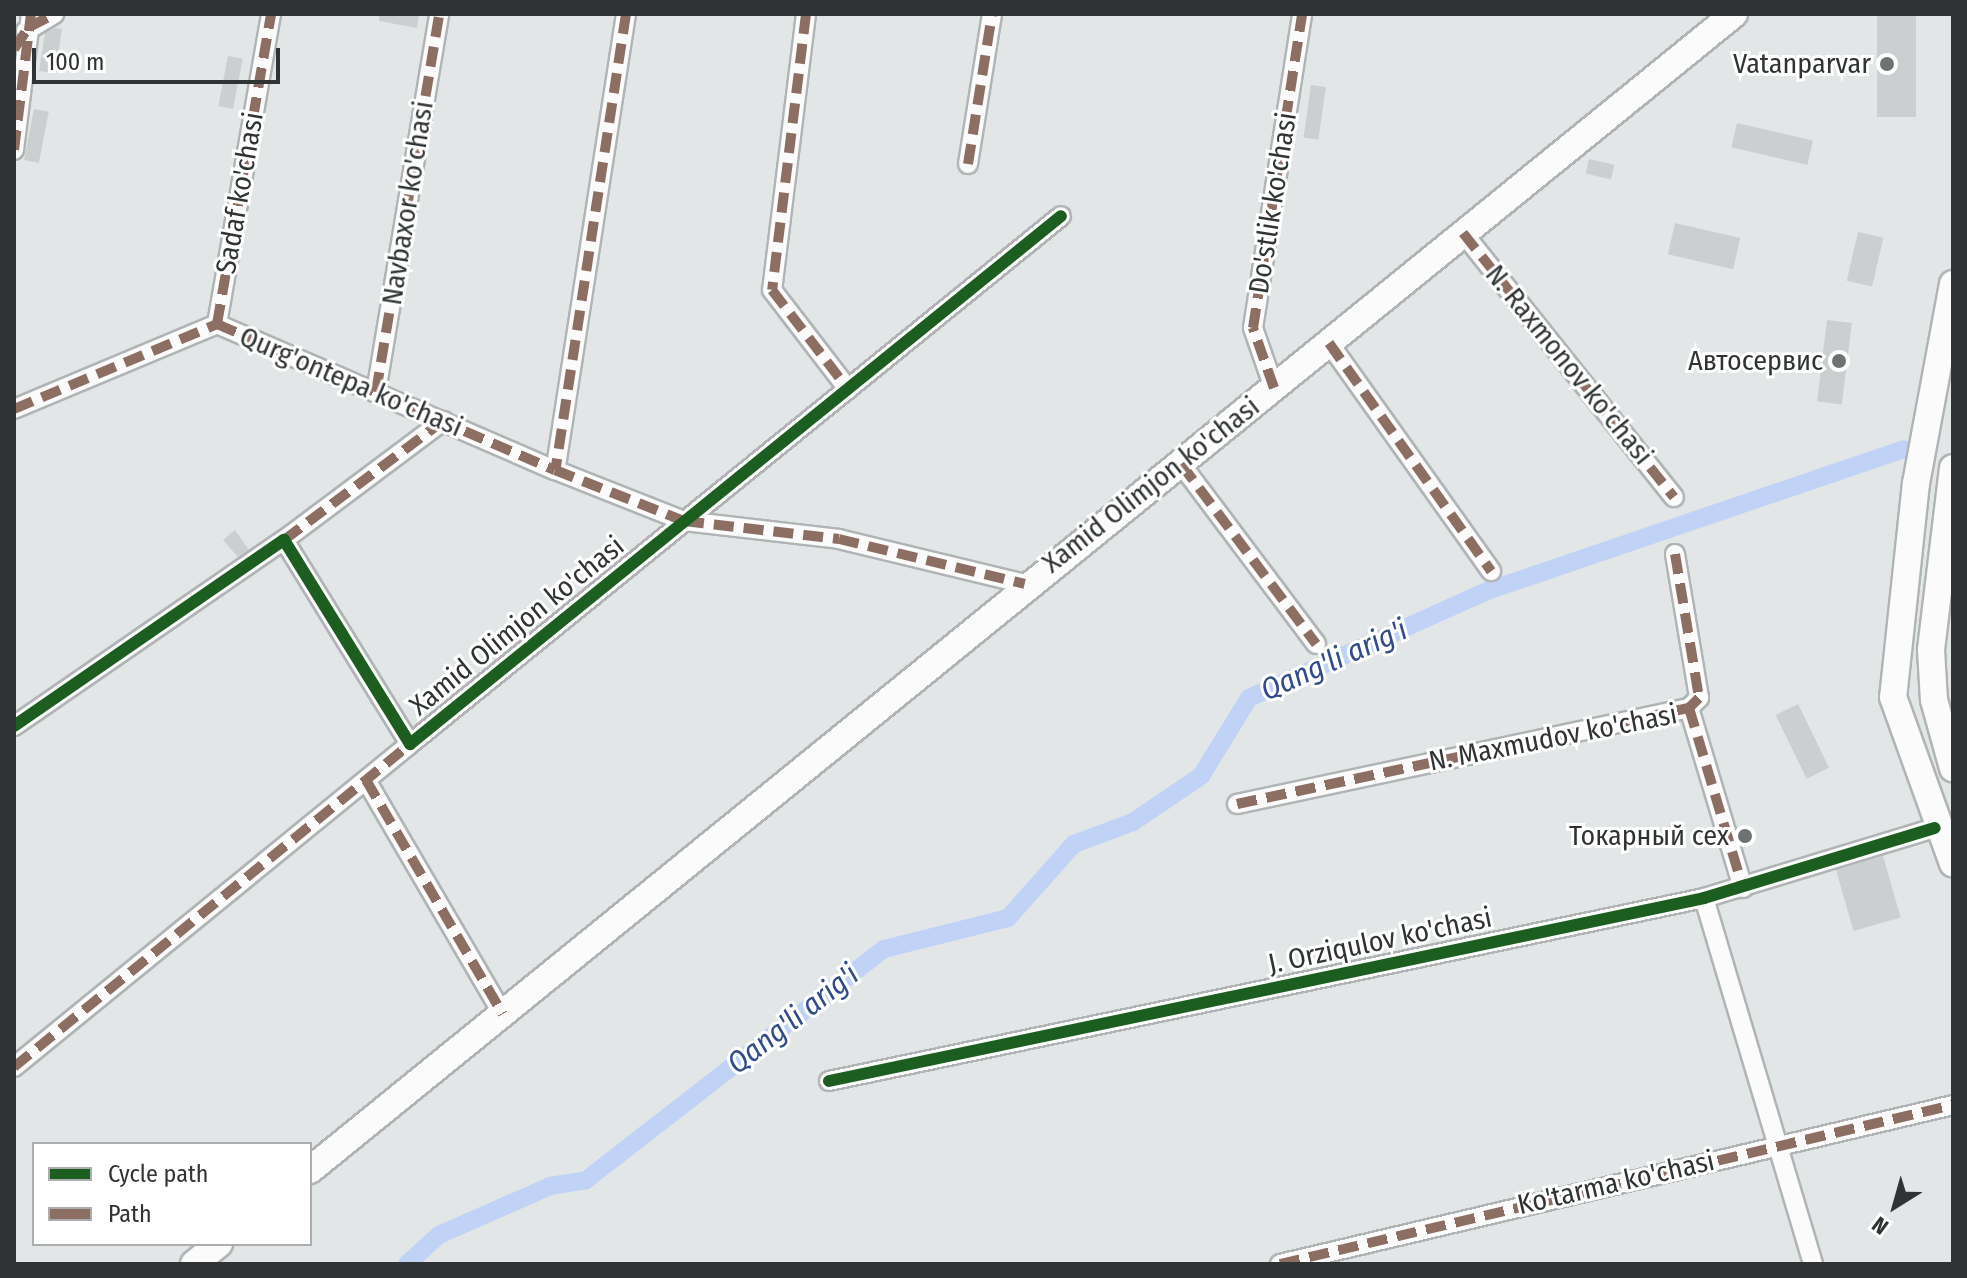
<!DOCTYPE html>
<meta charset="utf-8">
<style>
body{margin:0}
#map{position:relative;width:1967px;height:1278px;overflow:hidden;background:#e2e6e7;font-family:"Fira Sans Condensed",sans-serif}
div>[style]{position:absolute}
.canal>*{height:18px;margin:-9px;padding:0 9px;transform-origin:9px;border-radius:9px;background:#c0d3f6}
.building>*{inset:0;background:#cccfd0;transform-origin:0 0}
.roads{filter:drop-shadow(2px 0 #b0b4b5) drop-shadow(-2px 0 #b0b4b5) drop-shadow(0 2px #b0b4b5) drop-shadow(0 -2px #b0b4b5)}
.street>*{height:18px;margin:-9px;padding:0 9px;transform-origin:9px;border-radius:9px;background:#fbfbfb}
.secondary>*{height:26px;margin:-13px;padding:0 13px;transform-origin:13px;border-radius:13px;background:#fbfbfb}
.quiet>*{height:10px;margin-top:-5px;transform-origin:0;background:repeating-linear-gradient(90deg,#8d6e63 0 20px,transparent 0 30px)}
.cycleway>*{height:12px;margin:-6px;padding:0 6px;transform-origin:6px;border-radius:6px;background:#1b5e20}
.dots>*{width:22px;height:22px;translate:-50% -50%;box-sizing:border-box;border:4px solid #fff;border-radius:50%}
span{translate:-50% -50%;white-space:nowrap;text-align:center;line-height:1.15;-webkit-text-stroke:6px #fff;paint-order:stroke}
.poi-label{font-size:28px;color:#303334}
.right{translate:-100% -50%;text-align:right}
.street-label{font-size:28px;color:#303334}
.water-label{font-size:30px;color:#304b87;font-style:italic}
.frame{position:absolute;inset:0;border:16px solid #303334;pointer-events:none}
.legend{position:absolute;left:32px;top:1142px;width:280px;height:104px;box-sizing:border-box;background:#fff;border:2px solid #acadae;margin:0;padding:10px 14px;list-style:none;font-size:24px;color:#303334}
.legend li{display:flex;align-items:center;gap:16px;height:40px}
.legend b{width:40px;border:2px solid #acadae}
.north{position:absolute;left:1855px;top:1166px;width:80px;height:80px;-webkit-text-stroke:6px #fff;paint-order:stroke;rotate:217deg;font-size:22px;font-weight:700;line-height:32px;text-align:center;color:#303334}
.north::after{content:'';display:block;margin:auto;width:28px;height:36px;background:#303334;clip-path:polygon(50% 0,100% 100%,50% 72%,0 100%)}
.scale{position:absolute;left:32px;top:48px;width:248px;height:36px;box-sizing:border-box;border:4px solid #303334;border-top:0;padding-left:10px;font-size:24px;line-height:28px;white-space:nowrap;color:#303334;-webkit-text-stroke:6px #fff;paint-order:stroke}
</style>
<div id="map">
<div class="canal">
<div style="left:407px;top:1264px;width:43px;rotate:-42.2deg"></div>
<div style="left:439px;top:1235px;width:121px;rotate:-23.8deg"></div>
<div style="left:550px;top:1186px;width:36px;rotate:-9deg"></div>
<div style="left:586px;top:1180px;width:377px;rotate:-37.8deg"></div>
<div style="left:884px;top:949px;width:128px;rotate:-14deg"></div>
<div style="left:1008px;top:918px;width:99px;rotate:-48.3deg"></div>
<div style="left:1074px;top:844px;width:63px;rotate:-20.4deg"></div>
<div style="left:1133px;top:822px;width:82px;rotate:-34.1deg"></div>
<div style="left:1201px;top:776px;width:92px;rotate:-58.4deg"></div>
<div style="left:1249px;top:698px;width:261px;rotate:-24.2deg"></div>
<div style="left:1487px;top:591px;width:440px;rotate:-18.8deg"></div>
</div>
<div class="building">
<div style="clip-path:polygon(379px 14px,419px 14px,417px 28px,379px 21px)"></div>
<div style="left:1877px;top:14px;width:39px;height:103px"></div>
<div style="clip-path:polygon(55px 28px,62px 29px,55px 73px,39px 71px,45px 33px)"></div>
<div style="left:228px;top:56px;width:15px;height:51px;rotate:11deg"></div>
<div style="left:1311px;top:85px;width:15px;height:53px;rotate:8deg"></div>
<div style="left:34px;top:109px;width:15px;height:52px;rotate:11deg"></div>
<div style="left:1737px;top:123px;width:78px;height:25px;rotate:13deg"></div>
<div style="left:1589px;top:159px;width:26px;height:15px;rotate:13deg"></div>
<div style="left:1675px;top:223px;width:67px;height:32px;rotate:13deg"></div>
<div style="left:1858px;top:232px;width:26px;height:50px;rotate:13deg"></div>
<div style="left:1827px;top:320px;width:25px;height:82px;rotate:7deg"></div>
<div style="clip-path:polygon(235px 530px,249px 550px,238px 557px,223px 540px)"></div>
<div style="left:1798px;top:704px;width:71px;height:25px;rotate:64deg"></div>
<div style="left:1883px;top:856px;width:64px;height:49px;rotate:74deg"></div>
</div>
<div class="roads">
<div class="street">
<div style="left:626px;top:14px;width:461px;rotate:98.8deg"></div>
<div style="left:555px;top:470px;width:139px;rotate:21.6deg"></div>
<div style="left:684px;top:521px;width:156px;rotate:6.6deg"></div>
<div style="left:839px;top:539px;width:191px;rotate:13.6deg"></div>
<div style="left:806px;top:14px;width:278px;rotate:97deg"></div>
<div style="left:772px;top:290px;width:125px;rotate:52.5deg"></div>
<div style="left:26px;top:31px;width:33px;rotate:-31deg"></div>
<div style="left:14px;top:150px;width:137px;rotate:-82.9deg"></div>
<div style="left:968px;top:164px;width:152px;rotate:-80.9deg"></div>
<div style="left:1463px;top:233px;width:338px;rotate:51.4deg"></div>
<div style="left:217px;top:324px;width:315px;rotate:-80.1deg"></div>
<div style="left:1329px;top:343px;width:280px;rotate:54.6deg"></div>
<div style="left:1274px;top:388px;width:64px;rotate:-109.3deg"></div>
<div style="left:1253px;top:328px;width:318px;rotate:-81.1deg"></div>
<div style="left:376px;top:392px;width:383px;rotate:-80.5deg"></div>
<div style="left:14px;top:409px;width:220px;rotate:-22.7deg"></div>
<div style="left:217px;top:324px;width:368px;rotate:23.4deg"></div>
<div style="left:1181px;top:464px;width:225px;rotate:53.1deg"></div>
<div style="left:284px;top:540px;width:199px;rotate:-36.8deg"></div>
<div style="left:1675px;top:554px;width:146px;rotate:80.5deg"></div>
<div style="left:1699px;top:698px;width:14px;rotate:135deg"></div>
<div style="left:14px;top:726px;width:328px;rotate:-34.6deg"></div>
<div style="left:284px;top:540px;width:240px;rotate:58.3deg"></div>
<div style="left:410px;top:744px;width:838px;rotate:-39.04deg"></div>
<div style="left:366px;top:780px;width:271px;rotate:59.7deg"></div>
<div style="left:1237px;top:804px;width:462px;rotate:-12deg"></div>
<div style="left:1689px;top:708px;width:188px;rotate:73.3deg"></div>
<div style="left:1704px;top:898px;width:382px;rotate:73.4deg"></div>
<div style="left:14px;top:1067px;width:511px;rotate:-39.2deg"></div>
<div style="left:829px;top:1081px;width:894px;rotate:-11.81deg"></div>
<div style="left:1704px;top:898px;width:241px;rotate:-16.9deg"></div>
<div style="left:1280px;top:1264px;width:692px;rotate:-13.29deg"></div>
</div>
<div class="secondary">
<div style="left:1953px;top:284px;width:202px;rotate:100.5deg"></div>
<div style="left:1916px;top:483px;width:215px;rotate:96.1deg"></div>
<div style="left:1893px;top:697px;width:177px;rotate:70.2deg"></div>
<div style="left:1953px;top:468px;width:183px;rotate:96.9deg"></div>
<div style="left:1931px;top:650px;width:50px;rotate:86.6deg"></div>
<div style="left:1934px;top:700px;width:71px;rotate:74.4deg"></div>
<div style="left:310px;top:1170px;width:1834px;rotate:-39.07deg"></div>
<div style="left:194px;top:1264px;width:32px;rotate:-39deg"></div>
</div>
</div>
<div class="quiet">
<div style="left:626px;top:14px;width:461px;rotate:98.8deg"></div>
<div style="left:555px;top:470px;width:139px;rotate:21.6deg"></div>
<div style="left:684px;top:521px;width:156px;rotate:6.6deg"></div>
<div style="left:839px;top:539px;width:191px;rotate:13.6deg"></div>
<div style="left:806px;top:14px;width:278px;rotate:97deg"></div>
<div style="left:772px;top:290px;width:125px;rotate:52.5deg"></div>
<div style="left:14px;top:49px;width:27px;rotate:-56deg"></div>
<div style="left:29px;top:27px;width:28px;rotate:-27deg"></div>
<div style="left:14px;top:150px;width:137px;rotate:-82.9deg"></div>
<div style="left:968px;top:164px;width:152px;rotate:-80.9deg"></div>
<div style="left:1463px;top:233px;width:338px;rotate:51.4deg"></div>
<div style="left:217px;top:324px;width:315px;rotate:-80.1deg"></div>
<div style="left:1329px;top:343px;width:280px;rotate:54.6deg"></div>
<div style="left:1274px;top:388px;width:64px;rotate:-109.3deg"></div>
<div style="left:1253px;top:328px;width:318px;rotate:-81.1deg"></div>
<div style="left:376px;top:392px;width:383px;rotate:-80.5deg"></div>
<div style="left:14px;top:409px;width:220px;rotate:-22.7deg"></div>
<div style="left:217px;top:324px;width:368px;rotate:23.4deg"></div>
<div style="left:1181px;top:464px;width:225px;rotate:53.1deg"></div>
<div style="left:284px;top:540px;width:199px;rotate:-36.8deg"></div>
<div style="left:1675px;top:554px;width:146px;rotate:80.5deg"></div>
<div style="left:1699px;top:698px;width:14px;rotate:135deg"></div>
<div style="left:366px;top:780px;width:271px;rotate:59.7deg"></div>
<div style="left:1237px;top:804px;width:462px;rotate:-12deg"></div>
<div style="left:1689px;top:708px;width:188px;rotate:73.3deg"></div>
<div style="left:14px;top:1067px;width:511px;rotate:-39.2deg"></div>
<div style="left:1280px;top:1264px;width:692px;rotate:-13.29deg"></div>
</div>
<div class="cycleway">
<div style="left:14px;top:726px;width:328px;rotate:-34.6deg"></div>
<div style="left:284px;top:540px;width:240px;rotate:58.3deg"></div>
<div style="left:410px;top:744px;width:838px;rotate:-39.04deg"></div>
<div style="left:829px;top:1081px;width:894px;rotate:-11.81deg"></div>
<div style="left:1704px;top:898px;width:241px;rotate:-16.9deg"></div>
</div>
<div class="dots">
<div style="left:1887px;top:64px;background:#6e7273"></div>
<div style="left:1839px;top:361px;background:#6e7273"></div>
<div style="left:1745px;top:836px;background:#6e7273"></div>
</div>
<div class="poi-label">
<span class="right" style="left:1871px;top:64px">Vatanparvar</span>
<span class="right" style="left:1823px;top:361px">Автосервис</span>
<span class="right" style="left:1729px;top:836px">Токарный сех</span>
</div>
<div class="street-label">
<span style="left:240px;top:193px;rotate:-80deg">Sadaf ko'chasi</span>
<span style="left:408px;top:203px;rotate:-81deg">Navbaxor ko'chasi</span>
<span style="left:1273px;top:203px;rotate:-81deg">Do'stlik ko'chasi</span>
<span style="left:1569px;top:365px;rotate:51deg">N. Raxmonov ko'chasi</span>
<span style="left:351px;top:382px;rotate:23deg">Qurg'ontepa ko'chasi</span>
<span style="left:1151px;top:485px;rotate:-38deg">Xamid Olimjon ko'chasi</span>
<span style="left:517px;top:626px;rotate:-39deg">Xamid Olimjon ko'chasi</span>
<span style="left:1553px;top:738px;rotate:-11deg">N. Maxmudov ko'chasi</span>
<span style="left:1380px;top:941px;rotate:-12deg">J. Orziqulov ko'chasi</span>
<span style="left:1616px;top:1183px;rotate:-13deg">Ko'tarma ko'chasi</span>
</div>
<div class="water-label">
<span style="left:1334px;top:660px;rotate:-24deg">Qang'li arig'i</span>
<span style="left:793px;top:1019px;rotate:-38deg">Qang'li arig'i</span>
</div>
<div class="frame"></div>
<ul class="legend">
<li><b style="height:10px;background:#1b5e20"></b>Cycle path</li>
<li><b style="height:10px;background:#8d6e63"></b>Path</li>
</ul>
<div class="north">N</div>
<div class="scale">100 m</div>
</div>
